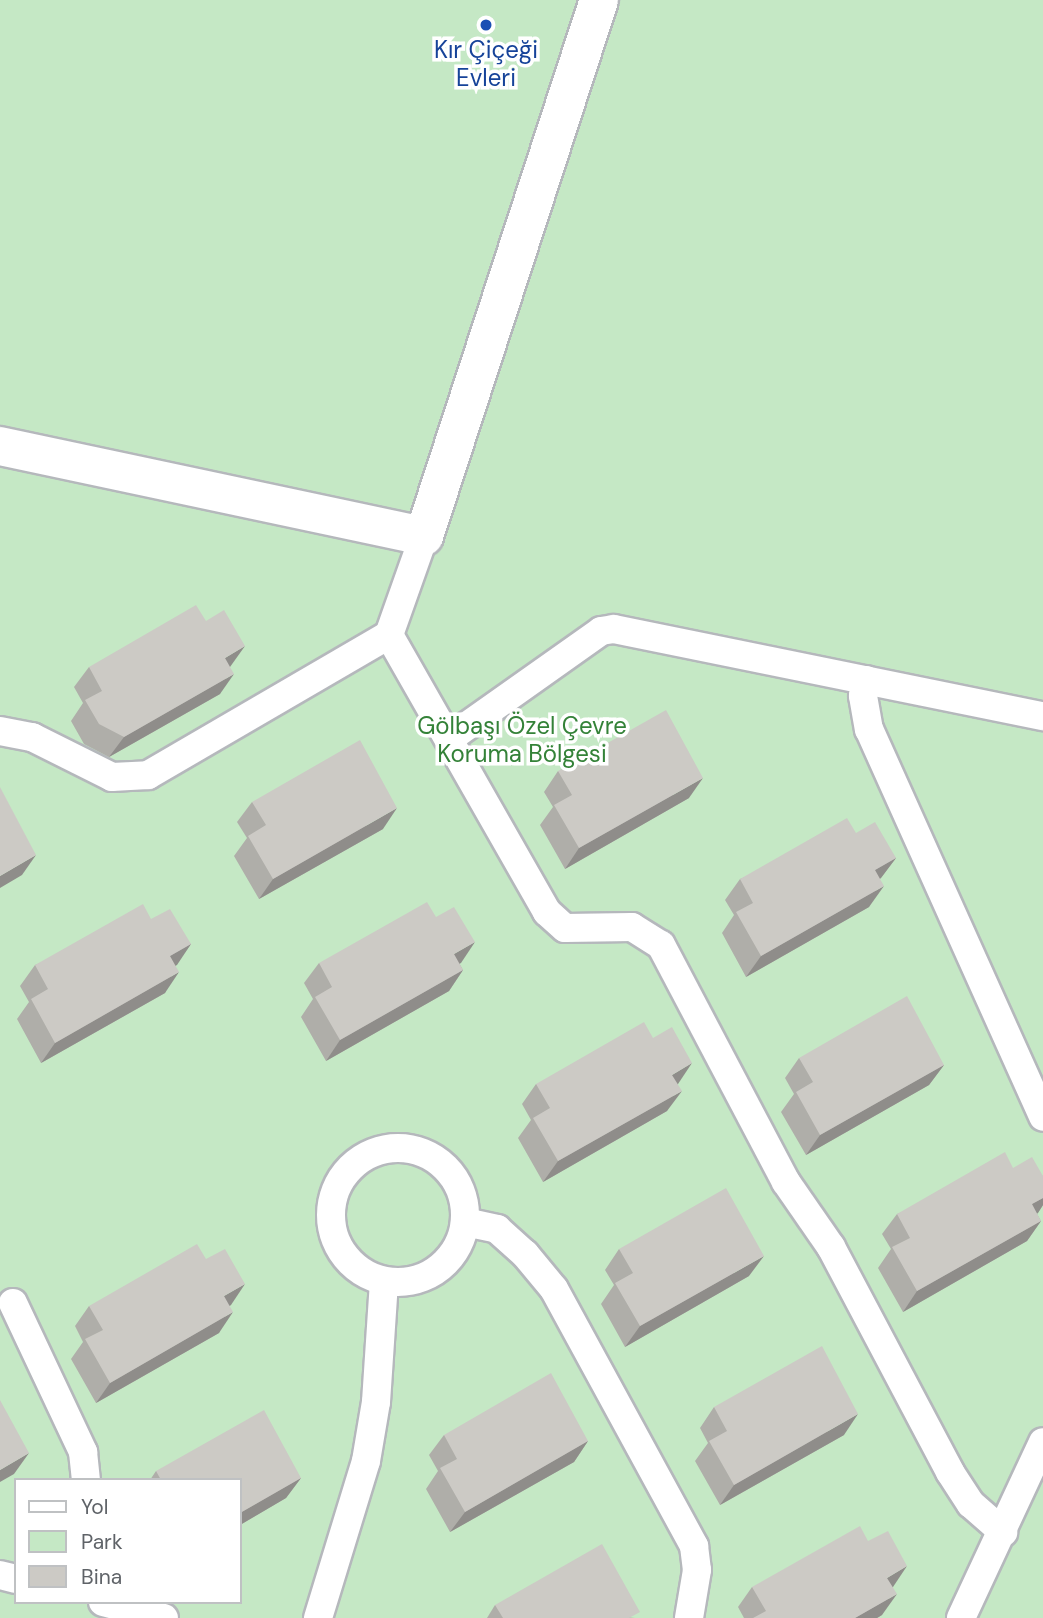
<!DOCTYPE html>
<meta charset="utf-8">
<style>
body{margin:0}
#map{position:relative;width:1043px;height:1618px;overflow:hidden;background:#f1efe8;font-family:"DM Sans",sans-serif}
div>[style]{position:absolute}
.green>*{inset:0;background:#c5e8c5}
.roads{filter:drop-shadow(2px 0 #b5b8bc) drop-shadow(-2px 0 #b5b8bc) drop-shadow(0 2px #b5b8bc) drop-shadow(0 -2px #b5b8bc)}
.lane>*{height:28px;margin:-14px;padding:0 14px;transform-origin:14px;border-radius:14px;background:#fff}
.lane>.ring{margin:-14px;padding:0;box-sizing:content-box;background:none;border:28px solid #fff;border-radius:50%}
.street>*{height:38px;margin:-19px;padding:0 19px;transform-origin:19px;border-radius:19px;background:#fff}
.wall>*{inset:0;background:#afaea9}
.shaded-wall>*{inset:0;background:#8f8d8a}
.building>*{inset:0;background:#cccac5}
.dots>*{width:19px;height:19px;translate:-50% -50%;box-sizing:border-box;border:4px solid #fff;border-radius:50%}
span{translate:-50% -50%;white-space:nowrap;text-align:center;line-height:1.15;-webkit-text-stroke:7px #fff;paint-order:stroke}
.transit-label{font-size:24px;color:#164399}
.park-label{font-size:24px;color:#348238}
.legend{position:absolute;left:14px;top:1478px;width:228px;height:126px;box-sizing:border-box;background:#fff;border:2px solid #bfc1c3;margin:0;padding:9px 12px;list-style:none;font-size:21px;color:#5f6368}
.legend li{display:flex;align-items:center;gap:14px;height:35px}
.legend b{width:35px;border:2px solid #bfc1c3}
</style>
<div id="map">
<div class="green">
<div style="clip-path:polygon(evenodd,0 0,1043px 0,1043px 1618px,0 1618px,0 0,16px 1480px,240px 1480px,240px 1602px,16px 1602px,16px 1480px)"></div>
</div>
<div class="roads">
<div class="lane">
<div style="left:424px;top:536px;width:105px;rotate:109.5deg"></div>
<div style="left:389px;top:635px;width:319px;rotate:60.3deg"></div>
<div style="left:547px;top:912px;width:24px;rotate:42deg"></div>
<div style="left:565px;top:928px;width:67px;rotate:-0.9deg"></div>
<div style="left:632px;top:927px;width:34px;rotate:32deg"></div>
<div style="left:661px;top:945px;width:268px;rotate:62.2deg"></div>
<div style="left:786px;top:1182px;width:79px;rotate:55.3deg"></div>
<div style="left:831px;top:1247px;width:255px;rotate:62.1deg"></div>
<div style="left:950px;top:1472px;width:38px;rotate:57deg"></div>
<div style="left:971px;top:1504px;width:43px;rotate:41.2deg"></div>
<div style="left:866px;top:680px;width:16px;rotate:101deg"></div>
<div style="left:863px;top:696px;width:34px;rotate:80deg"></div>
<div style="left:869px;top:729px;width:425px;rotate:65.8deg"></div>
<div style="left:0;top:731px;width:33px;rotate:11deg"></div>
<div style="left:32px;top:737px;width:89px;rotate:26.6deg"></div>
<div style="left:112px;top:777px;width:36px;rotate:-3deg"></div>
<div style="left:148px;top:775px;width:279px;rotate:-30.2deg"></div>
<div style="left:450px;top:738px;width:185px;rotate:-35.3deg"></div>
<div style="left:601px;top:631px;width:13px;rotate:-9deg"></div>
<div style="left:614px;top:629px;width:438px;rotate:11.5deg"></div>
<div class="ring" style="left:331px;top:1148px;width:106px;height:106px"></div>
<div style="left:465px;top:1222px;width:33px;rotate:12deg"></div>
<div style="left:497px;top:1229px;width:38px;rotate:42deg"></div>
<div style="left:525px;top:1254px;width:45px;rotate:50.4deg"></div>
<div style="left:554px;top:1289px;width:293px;rotate:61.4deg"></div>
<div style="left:694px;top:1546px;width:24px;rotate:83deg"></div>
<div style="left:697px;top:1570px;width:49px;rotate:99.5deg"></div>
<div style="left:13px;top:1303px;width:165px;rotate:64.8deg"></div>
<div style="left:83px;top:1452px;width:28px;rotate:84deg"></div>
<div style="left:0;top:1575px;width:16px;rotate:14deg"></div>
<div style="left:103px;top:1602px;width:63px;rotate:14.7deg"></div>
<div style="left:318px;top:1618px;width:164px;rotate:-73deg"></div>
<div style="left:366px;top:1461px;width:60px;rotate:-80.4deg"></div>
<div style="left:376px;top:1402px;width:121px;rotate:-86.2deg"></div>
<div style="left:961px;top:1618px;width:194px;rotate:-65deg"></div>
</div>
<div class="street">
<div style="left:0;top:446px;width:433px;rotate:12deg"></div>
<div style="left:424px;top:536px;width:564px;rotate:-71.92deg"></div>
</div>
</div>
<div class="wall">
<div style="clip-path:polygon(89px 667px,230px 667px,220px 694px,109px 757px,84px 744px,71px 721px,83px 703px,74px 687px)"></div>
<div style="clip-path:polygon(558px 771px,689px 798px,565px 869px,540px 825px,553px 807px,544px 792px)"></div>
<div style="clip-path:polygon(252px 802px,383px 829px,259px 899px,234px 856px,247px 838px,237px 822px)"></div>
<div style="clip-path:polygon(856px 833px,896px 858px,880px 879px,869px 907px,746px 977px,722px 933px,734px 915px,725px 900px,740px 879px)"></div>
<div style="clip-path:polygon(151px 919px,191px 944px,175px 966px,165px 993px,41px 1063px,17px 1019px,29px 1002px,20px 986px,35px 965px)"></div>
<div style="clip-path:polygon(319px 963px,461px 963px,459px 963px,463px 970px,449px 991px,326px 1061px,301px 1017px,313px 999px,304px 983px)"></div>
<div style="clip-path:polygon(799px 1058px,944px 1065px,929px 1085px,806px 1155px,781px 1112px,794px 1094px,785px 1078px)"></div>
<div style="clip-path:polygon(536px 1084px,678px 1084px,667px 1111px,543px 1182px,518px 1138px,531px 1120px,522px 1104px)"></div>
<div style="clip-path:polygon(1013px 1168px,1043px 1176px,1043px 1205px,1037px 1214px,1041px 1221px,1027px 1241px,903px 1312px,878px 1268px,891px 1249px,882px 1234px,897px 1214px)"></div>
<div style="clip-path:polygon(619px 1249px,749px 1276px,625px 1347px,601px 1304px,614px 1285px,605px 1270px)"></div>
<div style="clip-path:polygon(231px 1305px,229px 1306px,219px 1333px,96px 1403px,71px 1359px,83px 1342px,75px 1326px,89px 1306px)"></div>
<div style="clip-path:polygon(714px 1407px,844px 1435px,720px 1505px,695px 1461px,708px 1443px,700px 1428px)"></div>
<div style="clip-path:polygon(444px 1435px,588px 1441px,574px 1462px,450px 1532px,426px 1489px,438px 1471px,429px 1455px)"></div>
<div style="clip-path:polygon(156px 1471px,301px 1478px,286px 1498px,240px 1525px,240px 1480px,150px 1480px)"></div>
<div style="clip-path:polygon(752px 1587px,893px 1587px,882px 1615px,877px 1618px,744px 1618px,738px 1607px)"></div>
<div style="clip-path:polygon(495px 1605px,635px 1618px,487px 1618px)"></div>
</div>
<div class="shaded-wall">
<div style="clip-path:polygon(245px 646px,230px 667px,210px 678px,225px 658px)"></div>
<div style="clip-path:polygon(234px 674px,220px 694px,109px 757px,124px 737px)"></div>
<div style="clip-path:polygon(703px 778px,689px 798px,565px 869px,579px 848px)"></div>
<div style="clip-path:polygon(397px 808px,383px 829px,259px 899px,273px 879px)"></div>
<div style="clip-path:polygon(36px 855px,22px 875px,0 888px,0 876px)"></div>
<div style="clip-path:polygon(896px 858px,881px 878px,860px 890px,875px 870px)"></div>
<div style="clip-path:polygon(884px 886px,869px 907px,746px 977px,761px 956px)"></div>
<div style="clip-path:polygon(475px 942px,461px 963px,439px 975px,454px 954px)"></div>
<div style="clip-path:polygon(191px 944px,177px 965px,155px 977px,170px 956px)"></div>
<div style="clip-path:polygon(463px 970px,449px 991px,326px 1061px,340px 1040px)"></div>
<div style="clip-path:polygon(179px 972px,165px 993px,41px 1063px,55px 1043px)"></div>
<div style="clip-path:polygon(692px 1063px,678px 1084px,658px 1095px,672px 1075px)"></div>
<div style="clip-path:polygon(944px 1065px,929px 1085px,806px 1155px,820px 1135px)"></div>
<div style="clip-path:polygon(682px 1091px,667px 1111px,543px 1182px,558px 1161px)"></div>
<div style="clip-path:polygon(1043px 1198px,1043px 1205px,1038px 1213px,1017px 1225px,1032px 1204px)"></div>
<div style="clip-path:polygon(1041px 1221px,1027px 1241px,903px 1312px,917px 1291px)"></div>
<div style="clip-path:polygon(764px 1256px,749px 1276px,625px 1347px,640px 1326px)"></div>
<div style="clip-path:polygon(245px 1284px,231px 1305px,210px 1317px,224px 1296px)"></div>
<div style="clip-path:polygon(233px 1312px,219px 1333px,96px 1403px,110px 1383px)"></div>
<div style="clip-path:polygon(858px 1414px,844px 1435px,720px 1505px,734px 1485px)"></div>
<div style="clip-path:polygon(588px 1441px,574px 1462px,450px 1532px,465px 1512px)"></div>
<div style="clip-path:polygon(29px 1453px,14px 1474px,0 1482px,0 1470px)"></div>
<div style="clip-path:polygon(301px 1478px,286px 1498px,240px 1525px,240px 1513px)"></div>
<div style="clip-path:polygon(907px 1566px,893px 1587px,873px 1599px,887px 1578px)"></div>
<div style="clip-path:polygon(897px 1594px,882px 1615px,877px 1618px,855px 1618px)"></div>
</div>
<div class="building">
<div style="clip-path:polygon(196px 605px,206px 621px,224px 610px,245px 646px,225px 658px,234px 674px,124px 737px,99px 724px,85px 700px,102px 691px,89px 667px)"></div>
<div style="clip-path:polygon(666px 710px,703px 778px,579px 848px,554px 805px,572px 795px,558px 771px)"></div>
<div style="clip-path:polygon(360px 740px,397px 808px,273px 879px,248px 836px,266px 825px,252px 802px)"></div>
<div style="clip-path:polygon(0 787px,36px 855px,0 876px)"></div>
<div style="clip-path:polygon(847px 818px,856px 833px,875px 822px,896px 858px,875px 870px,884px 886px,761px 956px,736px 912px,753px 903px,740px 879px)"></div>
<div style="clip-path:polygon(427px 902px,436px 917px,454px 907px,475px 942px,454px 954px,463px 970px,340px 1040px,315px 997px,332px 987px,319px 963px)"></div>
<div style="clip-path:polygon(143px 904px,151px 919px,170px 909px,191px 944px,170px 956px,179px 972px,55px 1043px,31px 999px,48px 989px,35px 965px)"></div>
<div style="clip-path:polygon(907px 996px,944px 1065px,820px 1135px,796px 1092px,813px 1082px,799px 1058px)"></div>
<div style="clip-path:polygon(644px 1022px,653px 1038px,672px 1027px,692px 1063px,672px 1075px,682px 1091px,558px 1161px,533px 1118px,550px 1108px,536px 1084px)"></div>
<div style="clip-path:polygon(1005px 1152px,1013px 1168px,1032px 1157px,1043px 1176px,1043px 1198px,1032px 1204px,1041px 1221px,917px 1291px,892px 1247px,910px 1238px,897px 1214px)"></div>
<div style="clip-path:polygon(726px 1188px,764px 1256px,640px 1326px,615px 1283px,633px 1273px,619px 1249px)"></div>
<div style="clip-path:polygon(197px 1244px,206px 1259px,225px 1249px,245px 1284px,224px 1296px,233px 1312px,110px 1383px,85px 1339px,103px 1330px,89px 1306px)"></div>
<div style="clip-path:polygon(822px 1346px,858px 1414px,734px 1485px,709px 1441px,727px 1431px,714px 1407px)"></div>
<div style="clip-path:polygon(551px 1373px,588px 1441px,465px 1512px,440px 1468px,457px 1459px,444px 1435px)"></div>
<div style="clip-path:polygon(0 1400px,29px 1453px,0 1470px)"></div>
<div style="clip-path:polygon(264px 1410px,301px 1478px,240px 1513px,240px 1480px,161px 1480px,156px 1471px)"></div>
<div style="clip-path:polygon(860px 1526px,868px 1541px,888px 1531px,907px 1566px,887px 1578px,897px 1594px,855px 1618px,753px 1618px,766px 1611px,752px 1587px)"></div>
<div style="clip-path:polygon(602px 1544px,640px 1612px,629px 1618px,503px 1618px,495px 1605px)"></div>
</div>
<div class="dots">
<div style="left:486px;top:25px;background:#1a4fb4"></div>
</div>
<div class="transit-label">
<span style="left:486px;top:64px">Kır Çiçeği<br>Evleri</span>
</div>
<div class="park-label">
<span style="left:522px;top:740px">Gölbaşı Özel Çevre<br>Koruma Bölgesi</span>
</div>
<ul class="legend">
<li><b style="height:9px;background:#fff"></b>Yol</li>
<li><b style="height:19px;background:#c5e8c5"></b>Park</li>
<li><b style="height:19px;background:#cccac5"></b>Bina</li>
</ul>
</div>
